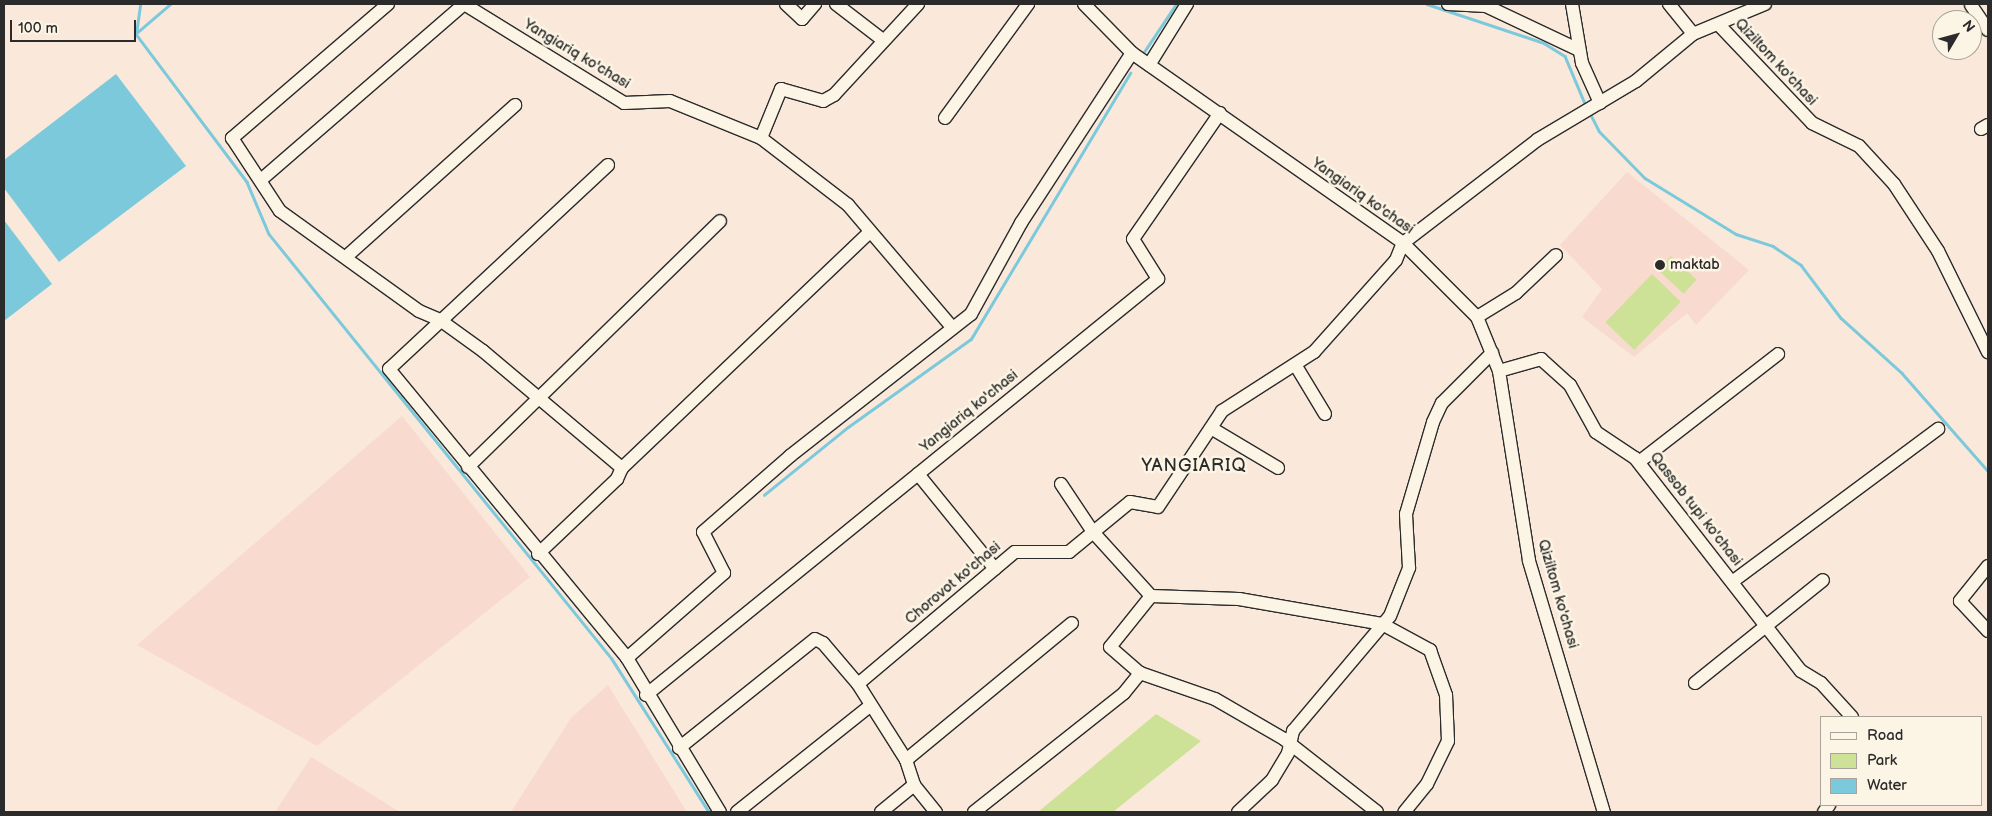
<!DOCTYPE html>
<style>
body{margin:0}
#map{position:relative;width:1992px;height:816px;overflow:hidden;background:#fae9db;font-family:"Balsamiq Sans",sans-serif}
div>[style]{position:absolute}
.built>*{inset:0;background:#f8dacf}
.green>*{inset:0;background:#cee297;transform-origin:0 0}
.water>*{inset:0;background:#7dc9dc}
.stream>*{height:2.5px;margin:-1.25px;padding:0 1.25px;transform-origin:1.25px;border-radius:1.25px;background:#7dc9dc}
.roads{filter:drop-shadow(1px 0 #2b2b2b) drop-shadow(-1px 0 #2b2b2b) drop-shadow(0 1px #2b2b2b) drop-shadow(0 -1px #2b2b2b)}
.minor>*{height:12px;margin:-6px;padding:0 6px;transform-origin:6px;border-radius:6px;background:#fcf5e5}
.dots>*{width:14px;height:14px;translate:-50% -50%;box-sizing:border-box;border:2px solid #fcf5e5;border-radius:50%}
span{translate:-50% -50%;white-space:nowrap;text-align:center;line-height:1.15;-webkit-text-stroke:5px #fcf5e5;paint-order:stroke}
.street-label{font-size:15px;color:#2b2b2b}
.poi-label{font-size:15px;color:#2b2b2b}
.left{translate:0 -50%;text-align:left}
.quarter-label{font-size:18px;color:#2b2b2b;letter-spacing:1px}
.frame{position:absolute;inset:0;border:5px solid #2b2b2b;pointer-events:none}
.legend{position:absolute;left:1820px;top:716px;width:162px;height:90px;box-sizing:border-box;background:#fcf5e5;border:1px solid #a8a49b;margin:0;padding:6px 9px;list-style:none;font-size:15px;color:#2b2b2b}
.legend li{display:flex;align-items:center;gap:10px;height:25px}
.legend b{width:25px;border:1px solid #a8a49b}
.north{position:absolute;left:1932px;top:10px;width:50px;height:50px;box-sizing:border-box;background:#fcf5e5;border:1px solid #a8a49b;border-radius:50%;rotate:53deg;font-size:14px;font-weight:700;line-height:20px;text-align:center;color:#2b2b2b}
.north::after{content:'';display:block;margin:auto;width:18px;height:22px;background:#2b2b2b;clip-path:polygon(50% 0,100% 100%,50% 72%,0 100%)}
.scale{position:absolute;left:10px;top:20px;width:126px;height:22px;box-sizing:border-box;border:2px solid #2b2b2b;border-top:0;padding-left:6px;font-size:15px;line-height:18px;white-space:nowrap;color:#2b2b2b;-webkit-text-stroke:4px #fcf5e5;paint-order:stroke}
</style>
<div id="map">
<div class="built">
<div style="clip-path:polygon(1627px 172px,1749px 270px,1696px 325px,1687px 313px,1634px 357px,1582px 317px,1602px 289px,1560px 245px)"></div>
<div style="clip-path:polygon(402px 416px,530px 577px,317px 746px,137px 645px)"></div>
<div style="clip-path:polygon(608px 685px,687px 812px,511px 812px,571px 718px)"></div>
<div style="clip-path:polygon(311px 757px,400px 812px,275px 812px)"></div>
</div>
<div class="green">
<div style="left:1671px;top:256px;width:35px;height:19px;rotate:43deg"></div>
<div style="left:1652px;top:274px;width:40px;height:67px;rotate:44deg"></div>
<div style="clip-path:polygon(1156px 714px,1201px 741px,1113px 812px,1038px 812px)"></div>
</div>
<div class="water">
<div style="clip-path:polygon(116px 74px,186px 166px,59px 262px,4px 188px,4px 160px)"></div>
<div style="clip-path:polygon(4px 220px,52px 284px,4px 321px)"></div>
</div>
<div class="stream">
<div style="left:171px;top:4px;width:46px;rotate:139.4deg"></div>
<div style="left:136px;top:34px;width:185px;rotate:53.1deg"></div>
<div style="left:247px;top:182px;width:56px;rotate:67.1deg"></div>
<div style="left:269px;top:234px;width:546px;rotate:51.09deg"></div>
<div style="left:612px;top:659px;width:181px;rotate:57.6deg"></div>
<div style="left:1427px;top:4px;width:123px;rotate:18.4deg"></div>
<div style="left:1544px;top:43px;width:25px;rotate:32deg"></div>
<div style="left:1565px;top:56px;width:54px;rotate:67.2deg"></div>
<div style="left:136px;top:34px;width:30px;rotate:-82deg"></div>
<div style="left:1144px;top:52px;width:58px;rotate:-56.3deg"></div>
<div style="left:1590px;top:113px;width:20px;rotate:63deg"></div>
<div style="left:1599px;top:131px;width:66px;rotate:45.6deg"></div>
<div style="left:1645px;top:178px;width:107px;rotate:31.6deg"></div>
<div style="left:1736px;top:234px;width:39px;rotate:18deg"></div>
<div style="left:1773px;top:246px;width:34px;rotate:34deg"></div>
<div style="left:1801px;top:265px;width:66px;rotate:53deg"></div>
<div style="left:1841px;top:318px;width:82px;rotate:42deg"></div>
<div style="left:1902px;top:373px;width:130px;rotate:48.7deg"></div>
<div style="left:764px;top:495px;width:108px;rotate:-39deg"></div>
<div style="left:848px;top:427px;width:151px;rotate:-35.6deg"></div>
<div style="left:971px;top:339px;width:310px;rotate:-59.1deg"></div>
</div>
<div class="roads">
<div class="minor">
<div style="left:388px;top:4px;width:206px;rotate:139.3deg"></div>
<div style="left:232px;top:138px;width:87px;rotate:56.7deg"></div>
<div style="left:280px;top:211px;width:171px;rotate:35.7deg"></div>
<div style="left:419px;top:311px;width:23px;rotate:23deg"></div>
<div style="left:440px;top:320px;width:53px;rotate:35.8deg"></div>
<div style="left:483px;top:351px;width:182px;rotate:40.1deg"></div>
<div style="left:464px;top:4px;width:188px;rotate:31.7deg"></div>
<div style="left:624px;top:103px;width:46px;rotate:-2.5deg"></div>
<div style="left:670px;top:101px;width:98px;rotate:22.1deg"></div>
<div style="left:761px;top:138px;width:110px;rotate:37.6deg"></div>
<div style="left:848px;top:205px;width:160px;rotate:49.6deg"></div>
<div style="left:786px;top:4px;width:22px;rotate:43deg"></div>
<div style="left:802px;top:19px;width:20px;rotate:-49deg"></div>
<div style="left:836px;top:4px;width:59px;rotate:37.5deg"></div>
<div style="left:1084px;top:4px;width:69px;rotate:45.6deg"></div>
<div style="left:1132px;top:53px;width:331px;rotate:35deg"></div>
<div style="left:1403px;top:243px;width:105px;rotate:45deg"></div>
<div style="left:1477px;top:317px;width:58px;rotate:67.8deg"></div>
<div style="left:1499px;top:371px;width:192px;rotate:81deg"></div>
<div style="left:1529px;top:561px;width:262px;rotate:73.4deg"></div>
<div style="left:1448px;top:4px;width:38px;rotate:3deg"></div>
<div style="left:1486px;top:6px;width:103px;rotate:25.3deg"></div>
<div style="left:1572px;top:4px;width:60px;rotate:80.4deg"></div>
<div style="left:1582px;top:63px;width:44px;rotate:65.8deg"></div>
<div style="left:1669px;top:4px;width:38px;rotate:51deg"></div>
<div style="left:1971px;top:5px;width:30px;rotate:56deg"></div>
<div style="left:1720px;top:26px;width:134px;rotate:46.5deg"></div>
<div style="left:1812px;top:123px;width:52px;rotate:26.1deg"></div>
<div style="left:1859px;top:146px;width:52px;rotate:47.4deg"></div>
<div style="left:1894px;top:184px;width:80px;rotate:56.7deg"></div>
<div style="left:1938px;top:251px;width:113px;rotate:63.7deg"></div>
<div style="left:1149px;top:65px;width:72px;rotate:-58.1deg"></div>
<div style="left:945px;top:118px;width:141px;rotate:-53.9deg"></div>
<div style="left:1981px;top:129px;width:8px;rotate:-30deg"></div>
<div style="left:761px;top:138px;width:53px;rotate:-67.8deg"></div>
<div style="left:781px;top:89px;width:44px;rotate:15.9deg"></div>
<div style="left:823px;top:101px;width:13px;rotate:-29deg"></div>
<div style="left:834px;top:95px;width:124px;rotate:-47.3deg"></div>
<div style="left:608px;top:165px;width:299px;rotate:137deg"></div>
<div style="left:389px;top:369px;width:374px;rotate:50.5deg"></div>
<div style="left:627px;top:658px;width:180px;rotate:58.9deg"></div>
<div style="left:262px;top:179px;width:267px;rotate:-40.9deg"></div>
<div style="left:347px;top:256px;width:226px;rotate:-41.9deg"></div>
<div style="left:1477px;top:317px;width:46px;rotate:-31.6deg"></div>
<div style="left:1516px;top:293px;width:55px;rotate:-43.5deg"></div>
<div style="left:1296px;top:366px;width:56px;rotate:58.9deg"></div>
<div style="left:1499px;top:371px;width:44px;rotate:-15.9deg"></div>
<div style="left:1541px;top:359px;width:39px;rotate:42deg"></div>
<div style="left:1570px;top:385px;width:54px;rotate:61deg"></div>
<div style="left:1596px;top:432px;width:47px;rotate:33.7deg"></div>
<div style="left:1635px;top:458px;width:270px;rotate:52.1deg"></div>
<div style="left:1801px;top:671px;width:23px;rotate:31deg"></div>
<div style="left:1821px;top:683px;width:46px;rotate:47.6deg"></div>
<div style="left:1211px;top:428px;width:78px;rotate:30.8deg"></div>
<div style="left:1639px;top:462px;width:176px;rotate:-37.8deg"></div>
<div style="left:468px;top:467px;width:352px;rotate:-44.3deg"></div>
<div style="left:918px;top:474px;width:122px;rotate:51deg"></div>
<div style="left:1061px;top:484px;width:58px;rotate:56.3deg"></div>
<div style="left:1093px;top:532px;width:86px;rotate:47.8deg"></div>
<div style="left:538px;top:554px;width:109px;rotate:-43.5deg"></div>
<div style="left:617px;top:479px;width:12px;rotate:-66deg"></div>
<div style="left:622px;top:468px;width:342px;rotate:-43.6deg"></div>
<div style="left:1988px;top:566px;width:45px;rotate:128.7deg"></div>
<div style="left:1960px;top:601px;width:41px;rotate:47deg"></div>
<div style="left:1732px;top:582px;width:257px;rotate:-36.6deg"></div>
<div style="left:1151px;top:596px;width:88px;rotate:2deg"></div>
<div style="left:1239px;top:599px;width:145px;rotate:9.9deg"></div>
<div style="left:1382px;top:624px;width:55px;rotate:28.4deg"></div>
<div style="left:1430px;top:650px;width:48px;rotate:70.4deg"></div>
<div style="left:1446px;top:695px;width:46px;rotate:87.5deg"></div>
<div style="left:1448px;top:741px;width:48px;rotate:116deg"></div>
<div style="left:1427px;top:784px;width:36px;rotate:129deg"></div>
<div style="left:1151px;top:596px;width:65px;rotate:128.8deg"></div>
<div style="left:1110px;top:647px;width:40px;rotate:41deg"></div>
<div style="left:1140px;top:673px;width:79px;rotate:19.1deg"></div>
<div style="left:1215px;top:699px;width:80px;rotate:30.1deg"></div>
<div style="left:1284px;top:739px;width:118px;rotate:38.1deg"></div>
<div style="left:627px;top:658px;width:129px;rotate:-41.2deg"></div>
<div style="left:724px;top:573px;width:46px;rotate:-117.1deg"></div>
<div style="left:703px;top:532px;width:116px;rotate:-41.1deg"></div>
<div style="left:790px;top:456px;width:230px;rotate:-38.1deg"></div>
<div style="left:971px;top:314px;width:104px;rotate:-61.2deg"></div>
<div style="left:1021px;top:223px;width:203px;rotate:-56.9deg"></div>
<div style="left:1695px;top:683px;width:164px;rotate:-38.8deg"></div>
<div style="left:858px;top:684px;width:205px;rotate:-40.1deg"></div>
<div style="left:1015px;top:552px;width:54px"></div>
<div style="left:1069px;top:552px;width:79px;rotate:-39.3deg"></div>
<div style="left:1130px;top:502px;width:28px;rotate:10deg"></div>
<div style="left:1158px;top:507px;width:115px;rotate:-56.3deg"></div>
<div style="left:1222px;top:411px;width:109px;rotate:-32.7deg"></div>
<div style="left:1314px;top:352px;width:123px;rotate:-48.3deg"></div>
<div style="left:1396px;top:260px;width:18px;rotate:-68deg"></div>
<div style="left:1403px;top:243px;width:169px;rotate:-37.5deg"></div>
<div style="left:1537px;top:140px;width:115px;rotate:-30.8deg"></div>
<div style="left:1636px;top:81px;width:74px;rotate:-39.5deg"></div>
<div style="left:1693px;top:34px;width:78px;rotate:-22.6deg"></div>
<div style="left:646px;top:695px;width:660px;rotate:-39.09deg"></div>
<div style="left:1158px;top:279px;width:47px;rotate:-122deg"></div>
<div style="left:1133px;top:239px;width:153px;rotate:-55.4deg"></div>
<div style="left:679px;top:748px;width:174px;rotate:-38.7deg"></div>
<div style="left:815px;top:639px;width:9px;rotate:27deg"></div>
<div style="left:823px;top:643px;width:54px;rotate:49.5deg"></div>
<div style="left:858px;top:684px;width:90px;rotate:57.7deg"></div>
<div style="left:906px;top:760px;width:26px;rotate:72deg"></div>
<div style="left:914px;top:785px;width:35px;rotate:51deg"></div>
<div style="left:906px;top:760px;width:215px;rotate:-39.5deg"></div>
<div style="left:737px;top:812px;width:171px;rotate:-38.6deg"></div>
<div style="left:881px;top:812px;width:43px;rotate:-39.3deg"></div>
<div style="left:974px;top:812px;width:191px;rotate:-38.4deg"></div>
<div style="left:1124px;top:693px;width:26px;rotate:-51deg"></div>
<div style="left:1238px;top:812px;width:47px;rotate:-43.3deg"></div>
<div style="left:1272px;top:780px;width:31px;rotate:-59deg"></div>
<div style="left:1288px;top:753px;width:23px;rotate:-77deg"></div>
<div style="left:1293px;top:731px;width:150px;rotate:-49.9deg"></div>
<div style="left:1390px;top:616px;width:52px;rotate:-68.4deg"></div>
<div style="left:1409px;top:568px;width:54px;rotate:-93.2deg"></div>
<div style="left:1406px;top:514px;width:96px;rotate:-73.6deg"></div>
<div style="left:1433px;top:422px;width:21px;rotate:-65deg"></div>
<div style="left:1442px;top:403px;width:71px;rotate:-45deg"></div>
<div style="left:1824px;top:812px;width:9px;rotate:-54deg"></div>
</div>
</div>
<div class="dots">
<div style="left:1660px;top:265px;background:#2b2b2b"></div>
</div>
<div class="street-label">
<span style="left:577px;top:54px;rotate:31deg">Yangiariq ko'chasi</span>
<span style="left:1776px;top:62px;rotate:47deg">Qiziltom ko'chasi</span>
<span style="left:1363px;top:196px;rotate:35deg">Yangiariq ko'chasi</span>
<span style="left:969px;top:411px;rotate:-39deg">Yangiariq ko'chasi</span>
<span style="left:1696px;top:509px;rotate:52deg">Qassob tupi ko'chasi</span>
<span style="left:953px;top:583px;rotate:-40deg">Chorovot ko'chasi</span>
<span style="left:1558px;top:594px;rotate:74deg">Qiziltom ko'chasi</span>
</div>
<div class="poi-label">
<span class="left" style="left:1670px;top:265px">maktab</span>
</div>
<div class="quarter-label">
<span style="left:1194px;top:466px">YANGIARIQ</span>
</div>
<div class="frame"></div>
<ul class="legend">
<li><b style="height:6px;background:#fcf5e5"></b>Road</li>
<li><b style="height:14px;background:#cee297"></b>Park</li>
<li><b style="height:14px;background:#7dc9dc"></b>Water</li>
</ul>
<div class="north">N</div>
<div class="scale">100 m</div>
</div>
